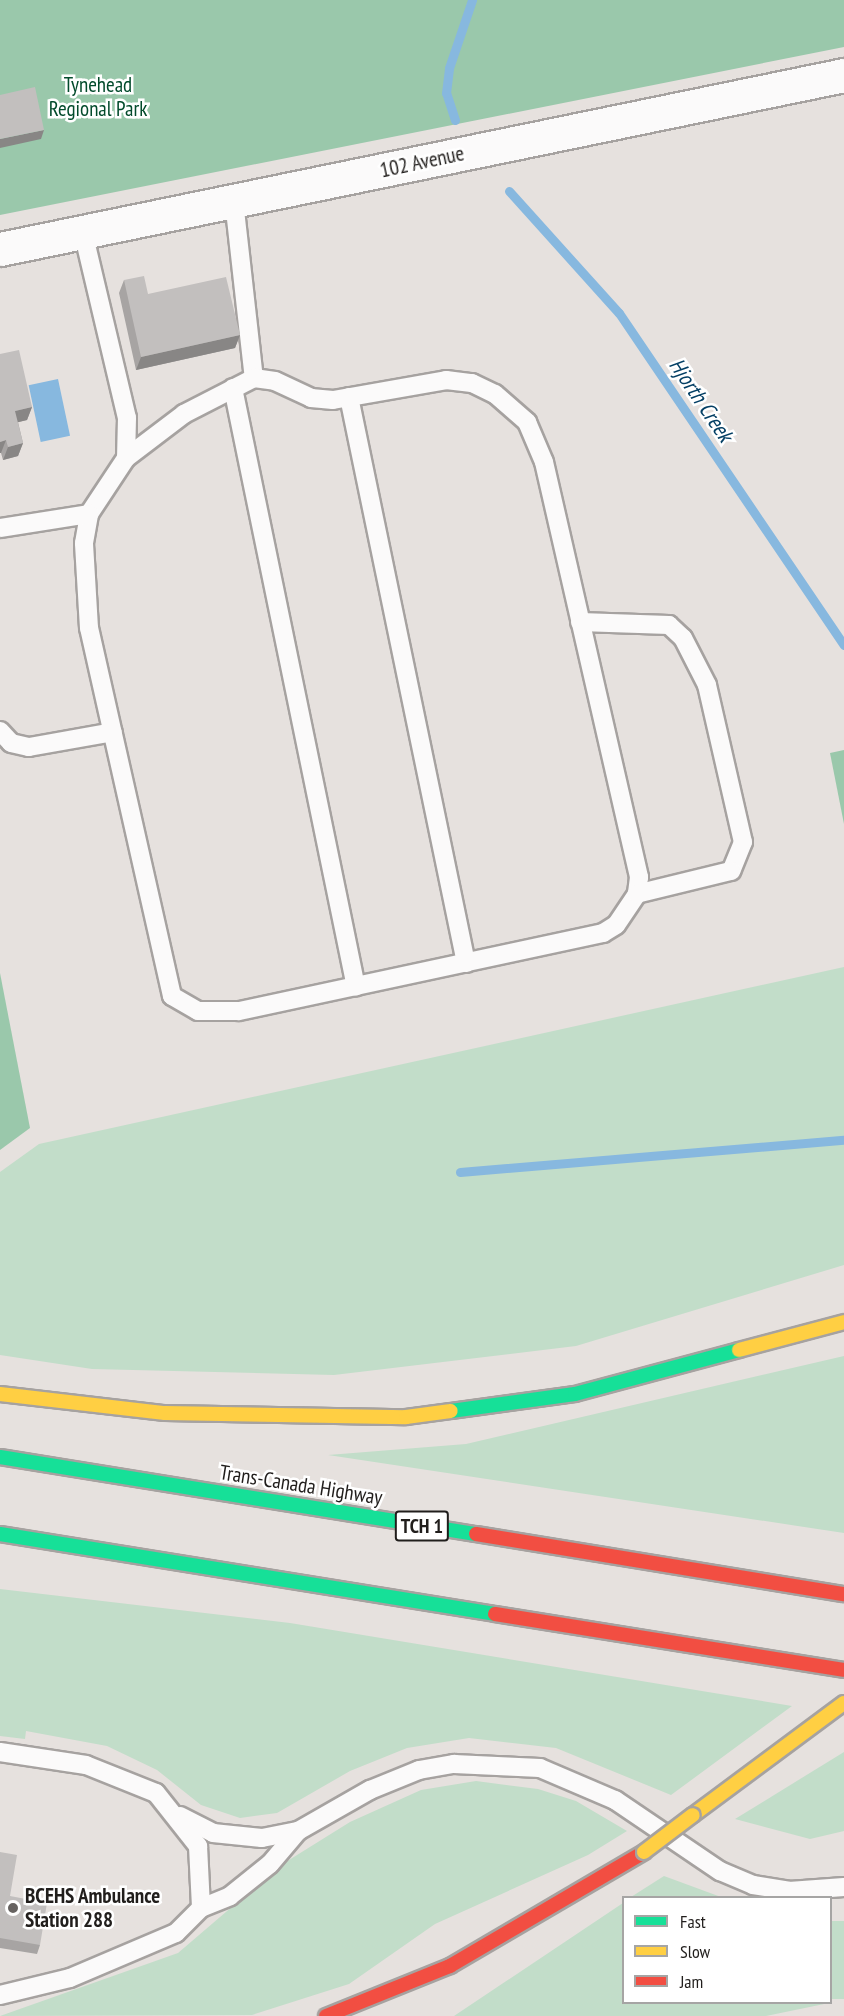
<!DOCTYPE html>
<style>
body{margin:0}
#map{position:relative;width:844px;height:2016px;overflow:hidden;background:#e6e1de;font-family:"PT Sans Narrow",sans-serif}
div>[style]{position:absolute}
.green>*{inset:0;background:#c2ddc9;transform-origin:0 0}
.forest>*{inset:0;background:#9ac8ab}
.water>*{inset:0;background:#87b8df;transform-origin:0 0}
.stream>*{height:9px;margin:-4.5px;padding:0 4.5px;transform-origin:4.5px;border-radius:4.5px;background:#87b8df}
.roads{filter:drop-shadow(2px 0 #a6a2a0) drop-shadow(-2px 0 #a6a2a0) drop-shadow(0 2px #a6a2a0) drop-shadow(0 -2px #a6a2a0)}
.lane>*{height:18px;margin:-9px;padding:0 9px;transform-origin:9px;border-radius:9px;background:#fbfafa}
.street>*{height:33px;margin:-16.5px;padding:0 16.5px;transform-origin:16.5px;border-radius:16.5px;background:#fbfafa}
.fast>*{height:14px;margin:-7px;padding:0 7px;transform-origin:7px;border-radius:7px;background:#16e098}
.slow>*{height:14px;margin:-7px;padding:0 7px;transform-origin:7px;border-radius:7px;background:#ffcf43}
.jam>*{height:14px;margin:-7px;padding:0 7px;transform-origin:7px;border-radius:7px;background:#f24e42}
.bridges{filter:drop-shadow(2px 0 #a6a2a0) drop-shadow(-2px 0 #a6a2a0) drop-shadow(0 2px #a6a2a0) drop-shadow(0 -2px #a6a2a0)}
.slow-bridge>*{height:14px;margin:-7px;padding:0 7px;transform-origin:7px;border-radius:7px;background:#ffcf43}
.wall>*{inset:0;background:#a7a4a3}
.shaded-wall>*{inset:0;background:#888685}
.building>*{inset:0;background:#c2bfbe}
.dots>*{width:16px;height:16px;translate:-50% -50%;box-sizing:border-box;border:3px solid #fff;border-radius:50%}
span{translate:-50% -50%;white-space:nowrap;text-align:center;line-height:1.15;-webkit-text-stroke:5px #fff;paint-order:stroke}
.shield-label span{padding:2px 4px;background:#fff;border:2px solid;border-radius:4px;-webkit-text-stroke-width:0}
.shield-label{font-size:20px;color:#211e1c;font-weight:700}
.park-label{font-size:21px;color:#034b2c}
.street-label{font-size:21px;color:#211e1c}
.poi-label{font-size:21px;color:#211e1c;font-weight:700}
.left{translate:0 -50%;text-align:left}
.water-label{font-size:22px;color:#043f64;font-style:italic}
.legend{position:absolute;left:622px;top:1896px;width:210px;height:108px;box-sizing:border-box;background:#fff;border:2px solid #a6a5a4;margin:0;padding:8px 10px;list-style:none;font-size:18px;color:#211e1c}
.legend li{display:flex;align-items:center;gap:12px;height:30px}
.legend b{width:30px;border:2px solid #a6a5a4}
</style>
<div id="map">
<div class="green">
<div style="clip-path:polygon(844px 967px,844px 1265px,576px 1346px,334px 1375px,92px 1369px,0 1355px,0 1172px,39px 1144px)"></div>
<div style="clip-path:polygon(844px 1356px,844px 1533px,328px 1455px,466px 1444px)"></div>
<div style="clip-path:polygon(0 1589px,290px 1623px,792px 1706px,671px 1795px,556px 1748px,469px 1738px,407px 1748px,350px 1771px,277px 1813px,240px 1818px,201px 1805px,157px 1770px,107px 1746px,26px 1731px,25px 1739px,0 1736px)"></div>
<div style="clip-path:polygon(844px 1752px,844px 1831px,810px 1839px,735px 1819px)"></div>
<div style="clip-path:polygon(476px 1781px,538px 1789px,576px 1801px,627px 1831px,588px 1855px,435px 1924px,349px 1984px,252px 2015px,0 2016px,178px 1953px,281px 1865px,350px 1822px,421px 1790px)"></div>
<div style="clip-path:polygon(664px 1876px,721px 1897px,631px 1897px)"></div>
<div style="clip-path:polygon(623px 1903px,624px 2002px,829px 2003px,766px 2016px,454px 2016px)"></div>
<div style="left:844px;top:1921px;width:78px;height:13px;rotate:90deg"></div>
</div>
<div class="forest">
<div style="clip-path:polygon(0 0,844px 0,844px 47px,0 215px)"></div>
<div style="clip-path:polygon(844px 750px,844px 824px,830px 753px)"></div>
<div style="clip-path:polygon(0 973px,30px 1128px,0 1150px)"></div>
</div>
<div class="water">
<div style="left:58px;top:379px;width:58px;height:30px;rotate:78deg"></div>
</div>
<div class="stream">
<div style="left:455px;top:120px;width:28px;rotate:-108deg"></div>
<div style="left:446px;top:93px;width:25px;rotate:-83deg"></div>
<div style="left:449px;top:68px;width:72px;rotate:-71.3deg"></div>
<div style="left:509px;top:191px;width:164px;rotate:48deg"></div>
<div style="left:619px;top:313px;width:401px;rotate:55.9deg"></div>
<div style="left:460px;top:1172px;width:385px;rotate:-4.8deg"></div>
</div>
<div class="roads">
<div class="lane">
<div style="left:234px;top:201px;width:178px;rotate:83.6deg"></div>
<div style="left:83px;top:232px;width:191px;rotate:76.7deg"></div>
<div style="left:127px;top:418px;width:40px;rotate:91.4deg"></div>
<div style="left:254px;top:378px;width:21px;rotate:8deg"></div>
<div style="left:275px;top:381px;width:40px;rotate:25deg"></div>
<div style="left:311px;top:398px;width:22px;rotate:5deg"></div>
<div style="left:333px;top:400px;width:115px;rotate:-10deg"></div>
<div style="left:446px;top:380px;width:26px;rotate:7deg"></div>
<div style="left:472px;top:383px;width:25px;rotate:26deg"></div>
<div style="left:495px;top:394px;width:43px;rotate:41.2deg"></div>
<div style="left:527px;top:422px;width:43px;rotate:67deg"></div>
<div style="left:544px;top:462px;width:426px;rotate:77.1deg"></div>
<div style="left:639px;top:877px;width:17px;rotate:97deg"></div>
<div style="left:637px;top:894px;width:37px;rotate:124deg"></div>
<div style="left:616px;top:925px;width:15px;rotate:148deg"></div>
<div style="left:603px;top:933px;width:373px;rotate:167.9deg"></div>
<div style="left:238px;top:1011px;width:40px;rotate:180deg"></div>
<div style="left:198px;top:1011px;width:30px;rotate:-150deg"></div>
<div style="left:172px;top:996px;width:377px;rotate:-102.7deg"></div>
<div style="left:89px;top:628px;width:85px;rotate:-93.4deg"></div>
<div style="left:84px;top:543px;width:29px;rotate:-80deg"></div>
<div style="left:89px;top:514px;width:67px;rotate:-56.5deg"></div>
<div style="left:126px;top:458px;width:73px;rotate:-37.2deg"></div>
<div style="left:184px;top:414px;width:79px;rotate:-27.2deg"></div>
<div style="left:233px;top:388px;width:611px;rotate:78.4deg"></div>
<div style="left:349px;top:397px;width:578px;rotate:78.32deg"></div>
<div style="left:0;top:528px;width:90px;rotate:-8.9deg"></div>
<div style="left:580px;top:622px;width:89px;rotate:1.9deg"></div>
<div style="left:669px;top:625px;width:19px;rotate:43deg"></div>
<div style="left:683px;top:638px;width:53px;rotate:62.9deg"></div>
<div style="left:707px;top:685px;width:161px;rotate:77.1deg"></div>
<div style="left:743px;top:842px;width:31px;rotate:112deg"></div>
<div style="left:731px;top:871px;width:97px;rotate:166.3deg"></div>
<div style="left:0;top:731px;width:16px;rotate:47deg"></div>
<div style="left:11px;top:743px;width:18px;rotate:13deg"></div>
<div style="left:29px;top:747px;width:85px;rotate:-10.1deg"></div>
<div style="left:0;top:1752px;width:87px;rotate:8.6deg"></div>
<div style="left:86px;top:1765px;width:75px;rotate:21.8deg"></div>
<div style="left:156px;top:1793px;width:68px;rotate:51.6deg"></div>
<div style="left:198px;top:1846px;width:62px;rotate:87.2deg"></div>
<div style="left:180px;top:1816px;width:37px;rotate:27deg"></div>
<div style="left:213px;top:1833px;width:49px;rotate:5.8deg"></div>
<div style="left:262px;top:1838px;width:37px;rotate:-11deg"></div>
<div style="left:298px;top:1831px;width:83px;rotate:-29.7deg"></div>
<div style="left:370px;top:1790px;width:53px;rotate:-22.2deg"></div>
<div style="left:419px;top:1770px;width:36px;rotate:-10deg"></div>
<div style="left:454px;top:1764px;width:86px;rotate:2.7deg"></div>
<div style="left:540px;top:1768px;width:82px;rotate:23.1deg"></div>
<div style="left:615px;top:1800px;width:127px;rotate:34.1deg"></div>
<div style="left:720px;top:1871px;width:36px;rotate:23deg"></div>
<div style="left:753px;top:1885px;width:36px;rotate:9deg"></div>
<div style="left:789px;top:1891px;width:55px;rotate:-4.2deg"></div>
<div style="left:0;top:1995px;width:72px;rotate:-13.7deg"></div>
<div style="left:70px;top:1978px;width:115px;rotate:-23deg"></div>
<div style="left:176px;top:1933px;width:35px;rotate:-45deg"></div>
<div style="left:201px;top:1908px;width:31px;rotate:-22deg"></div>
<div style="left:230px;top:1896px;width:51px;rotate:-38.7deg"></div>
<div style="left:270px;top:1864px;width:43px;rotate:-49.7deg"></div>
</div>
<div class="street">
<div style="left:0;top:249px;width:862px;rotate:-11.65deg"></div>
</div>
<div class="fast">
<div style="left:451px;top:1411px;width:125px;rotate:-7.8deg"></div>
<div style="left:575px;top:1394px;width:170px;rotate:-15deg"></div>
<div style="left:0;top:1457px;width:482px;rotate:9.2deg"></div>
<div style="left:0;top:1534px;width:501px;rotate:9.18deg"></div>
</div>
<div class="slow">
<div style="left:739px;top:1350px;width:109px;rotate:-14.9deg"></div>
<div style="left:0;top:1394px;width:166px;rotate:6.6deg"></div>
<div style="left:165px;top:1413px;width:241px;rotate:1deg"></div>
<div style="left:406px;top:1417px;width:45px;rotate:-7.6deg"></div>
<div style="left:693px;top:1815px;width:188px;rotate:-36.6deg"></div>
</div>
<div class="jam">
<div style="left:476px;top:1534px;width:373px;rotate:9.3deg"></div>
<div style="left:495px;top:1614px;width:353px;rotate:9.1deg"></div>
<div style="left:326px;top:2016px;width:134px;rotate:-22deg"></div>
<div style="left:450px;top:1966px;width:225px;rotate:-30.4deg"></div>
</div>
</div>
<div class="bridges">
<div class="slow-bridge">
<div style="left:644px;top:1852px;width:61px;rotate:-37.1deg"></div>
</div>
</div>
<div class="wall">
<div style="clip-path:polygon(124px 280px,148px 294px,240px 335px,235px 348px,136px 370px,119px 293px)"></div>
<div style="clip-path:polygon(0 354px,32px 407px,27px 420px,18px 422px,23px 443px,18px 456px,3px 460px,1px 453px,0 453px)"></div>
<div style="clip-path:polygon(0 1852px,10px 1896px,40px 1945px,37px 1954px,0 1948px)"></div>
</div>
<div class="shaded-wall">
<div style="clip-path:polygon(44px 130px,41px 139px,0 148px,0 139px)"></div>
<div style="clip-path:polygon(240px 335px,235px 348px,136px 370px,141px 357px)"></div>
<div style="clip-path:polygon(32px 407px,27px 420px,11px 424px,15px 411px)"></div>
<div style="clip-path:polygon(6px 440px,1px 453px,0 453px,0 442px)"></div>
<div style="clip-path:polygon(23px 443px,18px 456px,3px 460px,8px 447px)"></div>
</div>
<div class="building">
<div style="clip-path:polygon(35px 87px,44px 130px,0 139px,0 95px)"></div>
<div style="clip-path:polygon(144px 276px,148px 294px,226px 277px,240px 335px,141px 357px,124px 280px)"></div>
<div style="clip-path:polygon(19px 350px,32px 407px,15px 411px,23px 443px,8px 447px,6px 440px,0 442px,0 354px)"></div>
<div style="clip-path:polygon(0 1852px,17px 1855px,10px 1896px,47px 1903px,40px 1945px,0 1938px)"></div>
</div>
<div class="dots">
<div style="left:13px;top:1908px;background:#666260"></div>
</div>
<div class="shield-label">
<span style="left:422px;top:1526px">TCH 1</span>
</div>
<div class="park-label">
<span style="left:98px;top:97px">Tynehead<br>Regional Park</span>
</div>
<div class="street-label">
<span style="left:422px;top:162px;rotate:-12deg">102 Avenue</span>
<span style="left:301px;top:1485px;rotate:9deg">Trans-Canada Highway</span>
</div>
<div class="poi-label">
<span class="left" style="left:25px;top:1908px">BCEHS Ambulance<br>Station 288</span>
</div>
<div class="water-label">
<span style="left:701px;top:400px;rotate:56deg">Hjorth Creek</span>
</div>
<ul class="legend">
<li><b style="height:8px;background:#16e098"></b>Fast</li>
<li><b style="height:8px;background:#ffcf43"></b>Slow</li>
<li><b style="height:8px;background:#f24e42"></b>Jam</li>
</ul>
</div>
